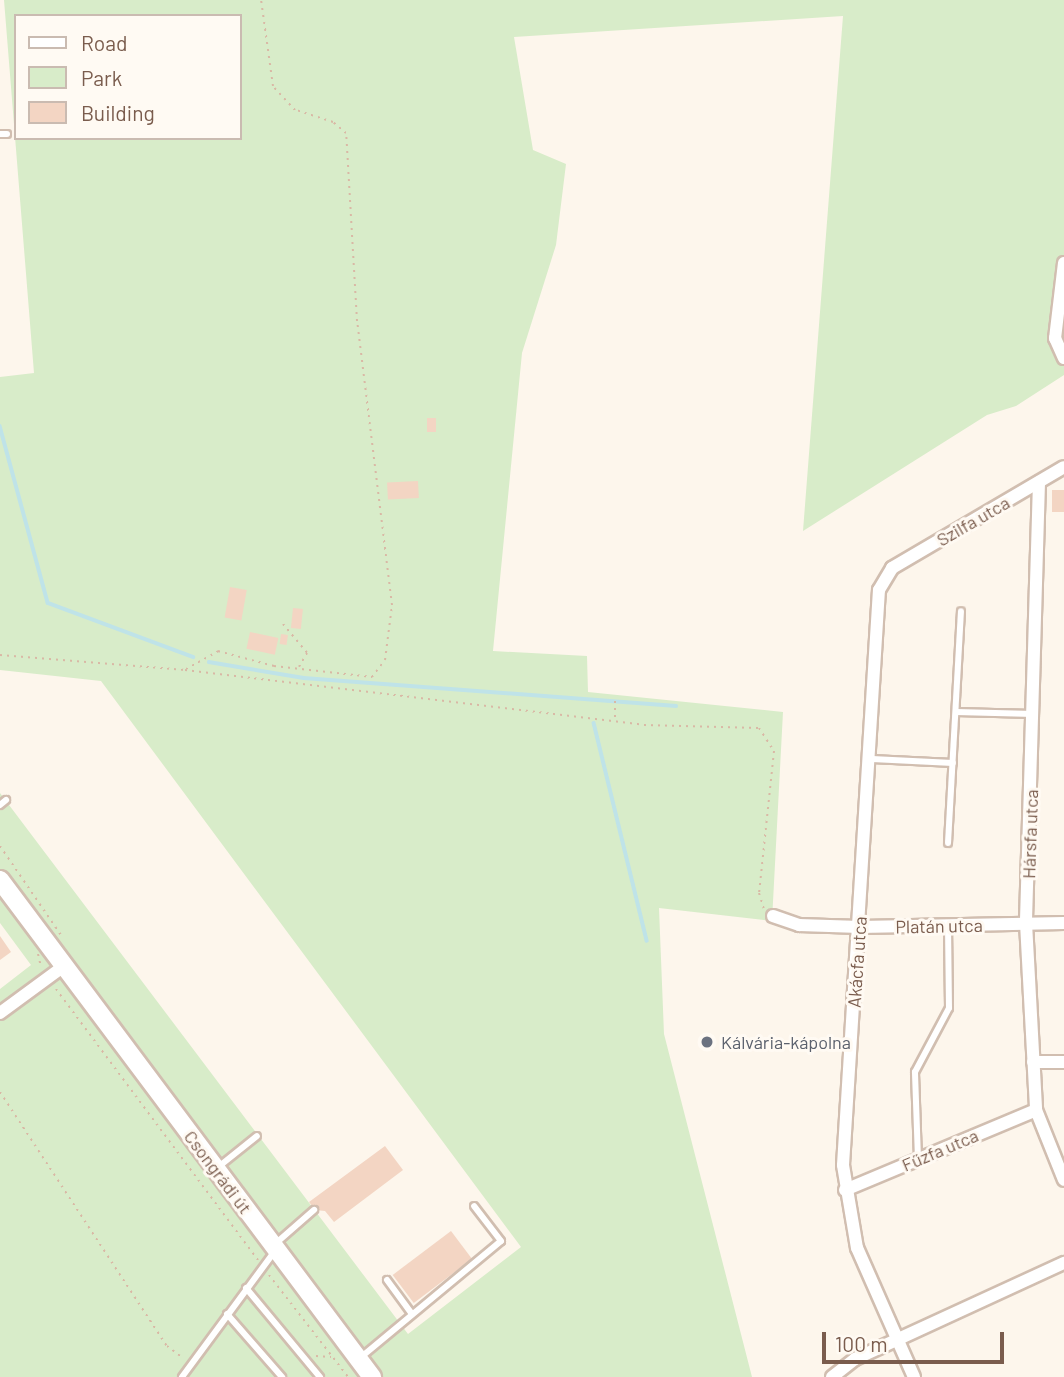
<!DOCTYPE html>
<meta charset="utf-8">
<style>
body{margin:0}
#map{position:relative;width:1064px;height:1377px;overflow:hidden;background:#fdf6ec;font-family:Barlow,sans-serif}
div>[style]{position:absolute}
.green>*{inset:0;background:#d8ecc9}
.stream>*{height:3.5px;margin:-1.75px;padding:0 1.75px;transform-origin:1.75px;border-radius:1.75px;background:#bfe3e8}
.building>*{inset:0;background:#f3d5c3;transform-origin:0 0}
.path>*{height:2px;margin-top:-1px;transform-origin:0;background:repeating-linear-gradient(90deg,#d9b8a5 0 2px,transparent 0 7px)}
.roads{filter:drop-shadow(2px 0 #d1beb0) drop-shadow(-2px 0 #d1beb0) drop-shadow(0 2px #d1beb0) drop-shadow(0 -2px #d1beb0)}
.lane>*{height:6px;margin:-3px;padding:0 3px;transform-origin:3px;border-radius:3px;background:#fff}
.street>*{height:12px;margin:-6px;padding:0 6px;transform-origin:6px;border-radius:6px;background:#fff}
.secondary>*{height:18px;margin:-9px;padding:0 9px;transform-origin:9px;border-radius:9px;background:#fff}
.dots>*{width:19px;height:19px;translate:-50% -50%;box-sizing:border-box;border:4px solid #fffaf3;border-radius:50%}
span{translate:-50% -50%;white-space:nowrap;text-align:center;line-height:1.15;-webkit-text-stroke:6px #fffaf3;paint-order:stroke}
.street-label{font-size:18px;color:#7a5c4d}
.worship-label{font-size:18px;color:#5b616d}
.left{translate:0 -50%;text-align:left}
.legend{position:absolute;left:14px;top:14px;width:228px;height:126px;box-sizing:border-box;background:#fffaf3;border:2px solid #cabbb1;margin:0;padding:9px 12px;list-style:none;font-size:21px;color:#7a5c4d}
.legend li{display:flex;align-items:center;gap:14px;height:35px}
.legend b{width:35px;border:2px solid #cabbb1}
.scale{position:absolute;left:822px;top:1332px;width:182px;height:32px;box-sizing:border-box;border:4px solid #7a5c4d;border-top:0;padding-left:9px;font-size:21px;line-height:24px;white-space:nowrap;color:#7a5c4d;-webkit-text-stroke:5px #fffaf3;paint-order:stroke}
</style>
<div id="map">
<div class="green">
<div style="clip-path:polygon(evenodd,4px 0,1064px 0,1064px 375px,1016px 406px,987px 415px,803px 531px,843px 16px,514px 37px,533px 150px,566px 164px,556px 245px,522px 353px,493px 651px,587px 656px,588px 692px,783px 712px,772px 921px,659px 908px,664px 1034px,752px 1377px,0 1377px,0 989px,31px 965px,0 923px,0 793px,408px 1334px,521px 1247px,101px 681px,0 670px,0 377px,34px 373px,4px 0,16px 16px,240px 16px,240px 138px,16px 138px,16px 16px)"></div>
</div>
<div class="stream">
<div style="left:0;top:426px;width:183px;rotate:74.8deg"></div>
<div style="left:48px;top:603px;width:155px;rotate:20.4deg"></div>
<div style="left:209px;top:662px;width:96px;rotate:9.6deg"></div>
<div style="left:304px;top:678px;width:373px;rotate:4.3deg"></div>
<div style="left:594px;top:723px;width:224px;rotate:76.3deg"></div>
</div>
<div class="building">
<div style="left:427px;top:418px;width:9px;height:14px"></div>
<div style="left:418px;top:481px;width:17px;height:31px;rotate:87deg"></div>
<div style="left:1052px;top:490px;width:12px;height:22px"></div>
<div style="left:230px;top:587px;width:17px;height:31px;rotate:10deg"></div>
<div style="left:293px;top:608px;width:10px;height:20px;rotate:6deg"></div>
<div style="left:250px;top:632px;width:29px;height:17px;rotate:12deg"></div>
<div style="left:281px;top:634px;width:7px;height:10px;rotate:8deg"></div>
<div style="clip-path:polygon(0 936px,11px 952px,0 960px)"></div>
<div style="clip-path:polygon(385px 1146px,403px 1170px,334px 1222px,325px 1211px,315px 1210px,309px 1202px)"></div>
<div style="left:451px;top:1231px;width:35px;height:73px;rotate:53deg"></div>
</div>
<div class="path">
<div style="left:283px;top:624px;width:38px;rotate:50deg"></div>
<div style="left:307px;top:653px;width:16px;rotate:120deg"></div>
<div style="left:0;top:655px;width:186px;rotate:4.6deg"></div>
<div style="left:185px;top:670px;width:462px;rotate:6.8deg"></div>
<div style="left:644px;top:725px;width:115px;rotate:1.5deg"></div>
<div style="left:759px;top:728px;width:27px;rotate:57deg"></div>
<div style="left:774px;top:751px;width:143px;rotate:96deg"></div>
<div style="left:759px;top:893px;width:17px;rotate:73deg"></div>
<div style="left:186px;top:669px;width:37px;rotate:-29deg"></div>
<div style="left:218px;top:651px;width:58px;rotate:15deg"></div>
<div style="left:274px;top:666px;width:99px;rotate:6.4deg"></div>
<div style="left:372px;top:677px;width:21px;rotate:-53deg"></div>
<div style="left:385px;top:660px;width:55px;rotate:-82.7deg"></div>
<div style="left:392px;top:605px;width:286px;rotate:-97deg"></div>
<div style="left:357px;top:321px;width:188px;rotate:-93.3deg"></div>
<div style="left:346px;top:133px;width:17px;rotate:-140deg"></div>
<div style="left:333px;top:122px;width:40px;rotate:-162deg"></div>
<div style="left:295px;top:110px;width:33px;rotate:-133deg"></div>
<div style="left:273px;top:86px;width:87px;rotate:-97.9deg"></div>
<div style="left:615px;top:717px;width:17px;rotate:-90deg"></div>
<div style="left:0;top:846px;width:108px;rotate:55.6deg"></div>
<div style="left:38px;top:954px;width:13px;rotate:77deg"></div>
<div style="left:56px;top:989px;width:338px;rotate:53.3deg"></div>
<div style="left:0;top:1092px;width:304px;rotate:56.7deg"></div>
<div style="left:167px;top:1346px;width:20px;rotate:37deg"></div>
<div style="left:269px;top:1275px;width:129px;rotate:52.2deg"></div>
<div style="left:316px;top:1356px;width:15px;rotate:4deg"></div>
</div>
<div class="roads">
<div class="lane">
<div style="left:0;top:134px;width:7px"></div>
<div style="left:956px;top:712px;width:78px;rotate:1.5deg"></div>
<div style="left:872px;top:759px;width:81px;rotate:2.8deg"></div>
<div style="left:0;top:805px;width:8px;rotate:-40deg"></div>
<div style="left:948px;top:843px;width:232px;rotate:-86.8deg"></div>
<div style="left:918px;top:1159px;width:87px;rotate:-92deg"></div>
<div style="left:915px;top:1072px;width:72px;rotate:-62deg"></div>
<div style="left:949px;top:1008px;width:83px;rotate:-90.7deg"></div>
<div style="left:217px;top:1168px;width:51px;rotate:-38.7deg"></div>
<div style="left:275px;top:1244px;width:52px;rotate:-41.1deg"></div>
<div style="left:387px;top:1280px;width:42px;rotate:53.7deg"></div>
<div style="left:246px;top:1288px;width:116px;rotate:50.3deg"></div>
<div style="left:227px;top:1314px;width:84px;rotate:48.9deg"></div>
<div style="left:360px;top:1358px;width:183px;rotate:-39.7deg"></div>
<div style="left:501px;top:1241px;width:44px;rotate:-127.6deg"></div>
<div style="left:182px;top:1377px;width:157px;rotate:-53.6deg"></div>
</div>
<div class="street">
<div style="left:1064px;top:263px;width:76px;rotate:96.8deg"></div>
<div style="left:1055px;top:338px;width:22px;rotate:66deg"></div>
<div style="left:1039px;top:482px;width:441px;rotate:91.7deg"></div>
<div style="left:1026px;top:923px;width:187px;rotate:86.9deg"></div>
<div style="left:1036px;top:1110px;width:75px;rotate:68.2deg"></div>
<div style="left:773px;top:916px;width:28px;rotate:19deg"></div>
<div style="left:799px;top:925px;width:61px;rotate:1.9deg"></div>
<div style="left:860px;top:927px;width:204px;rotate:-1.1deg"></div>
<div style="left:0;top:1013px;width:79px;rotate:-36.3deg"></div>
<div style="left:1033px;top:1062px;width:31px"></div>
<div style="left:845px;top:1190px;width:207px;rotate:-22.7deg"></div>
<div style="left:832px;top:1377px;width:29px;rotate:-38deg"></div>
<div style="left:855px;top:1359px;width:230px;rotate:-24.7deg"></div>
<div style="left:914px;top:1377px;width:141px;rotate:-113.8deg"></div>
<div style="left:857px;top:1248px;width:84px;rotate:-99.6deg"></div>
<div style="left:843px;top:1165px;width:576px;rotate:-86.42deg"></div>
<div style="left:879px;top:590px;width:26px;rotate:-59deg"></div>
<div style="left:892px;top:568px;width:199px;rotate:-30.4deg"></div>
</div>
<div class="secondary">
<div style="left:0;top:880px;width:621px;rotate:53.19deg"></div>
</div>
</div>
<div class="dots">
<div style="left:707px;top:1042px;background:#6b7280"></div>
</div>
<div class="street-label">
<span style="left:973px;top:521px;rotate:-30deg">Szilfa utca</span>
<span style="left:1030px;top:834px;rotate:-88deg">Hársfa utca</span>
<span style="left:939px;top:926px;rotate:-1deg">Platán utca</span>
<span style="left:857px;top:962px;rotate:-86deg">Akácfa utca</span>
<span style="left:940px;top:1150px;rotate:-23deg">Fűzfa utca</span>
<span style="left:218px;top:1172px;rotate:53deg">Csongrádi út</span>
</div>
<div class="worship-label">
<span class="left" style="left:721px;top:1042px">Kálvária-kápolna</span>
</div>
<ul class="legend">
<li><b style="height:9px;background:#fff"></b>Road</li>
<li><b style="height:19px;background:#d8ecc9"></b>Park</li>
<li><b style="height:19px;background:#f3d5c3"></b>Building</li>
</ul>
<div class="scale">100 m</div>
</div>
